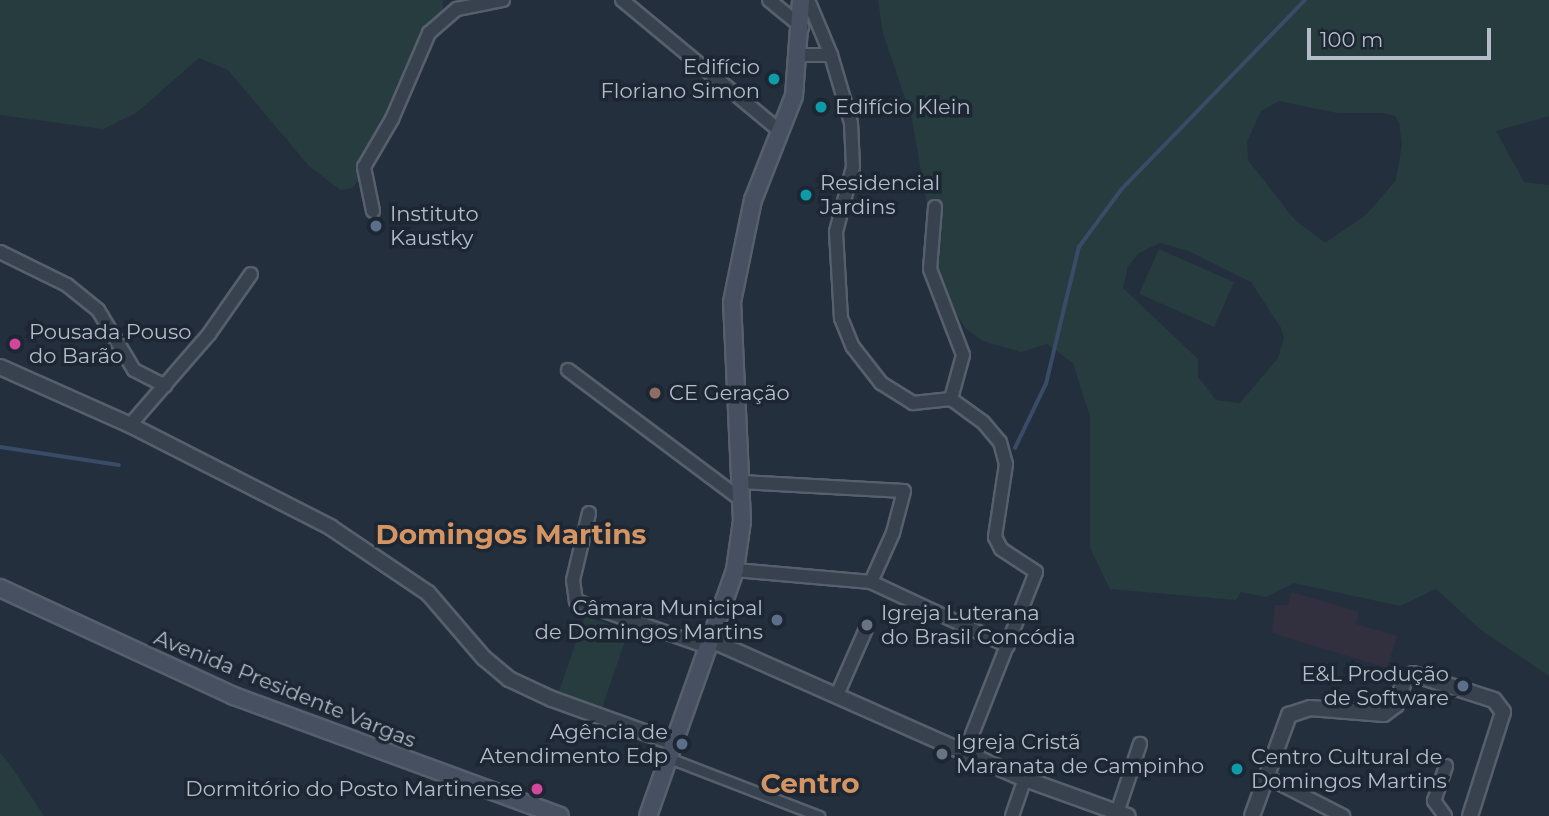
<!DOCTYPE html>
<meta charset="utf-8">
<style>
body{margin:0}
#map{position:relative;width:1549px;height:816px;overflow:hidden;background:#242f3e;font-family:Montserrat,sans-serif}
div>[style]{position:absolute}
.medical>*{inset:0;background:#32303f}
.green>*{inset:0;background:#263c3f;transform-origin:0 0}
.stream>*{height:3.5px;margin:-1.75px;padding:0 1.75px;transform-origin:1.75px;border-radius:1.75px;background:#394c67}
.roads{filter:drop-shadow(2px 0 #565f6c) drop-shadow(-2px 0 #565f6c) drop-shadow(0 2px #565f6c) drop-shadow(0 -2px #565f6c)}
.pedestrian>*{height:9px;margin:-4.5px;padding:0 4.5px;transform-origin:4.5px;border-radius:4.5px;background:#38414e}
.minor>*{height:12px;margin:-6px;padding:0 6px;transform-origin:6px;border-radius:6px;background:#38414e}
.tertiary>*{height:14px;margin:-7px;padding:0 7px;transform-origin:7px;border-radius:7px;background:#38414e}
.secondary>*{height:16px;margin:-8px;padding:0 8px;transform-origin:8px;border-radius:8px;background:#465061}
.dots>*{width:19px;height:19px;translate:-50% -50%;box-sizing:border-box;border:4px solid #1d2633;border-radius:50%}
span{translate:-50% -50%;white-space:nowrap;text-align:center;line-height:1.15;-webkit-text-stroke:7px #1d2633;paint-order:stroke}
.poi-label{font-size:21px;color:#b4bcc9}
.right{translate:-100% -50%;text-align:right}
.left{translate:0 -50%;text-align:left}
.street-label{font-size:21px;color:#b4bcc9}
.district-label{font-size:28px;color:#d59563;font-weight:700}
.scale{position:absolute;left:1307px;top:28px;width:184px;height:32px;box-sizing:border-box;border:4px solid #b4bcc9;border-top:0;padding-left:9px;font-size:21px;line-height:24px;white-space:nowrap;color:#b4bcc9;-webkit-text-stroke:5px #1d2633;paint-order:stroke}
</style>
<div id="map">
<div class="medical">
<div style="clip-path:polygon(1292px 592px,1359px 612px,1356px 624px,1397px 636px,1387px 668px,1272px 633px,1275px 605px,1288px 605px)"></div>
</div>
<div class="green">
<div style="clip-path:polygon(0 0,443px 0,443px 16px,385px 148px,352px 188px,340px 190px,309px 166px,228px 70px,199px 58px,136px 113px,103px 129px,0 115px)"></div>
<div style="clip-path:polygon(evenodd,878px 0,1549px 0,1549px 116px,1496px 131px,1524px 182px,1549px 185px,1549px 676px,1481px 630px,1436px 589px,1400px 606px,1294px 583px,1266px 597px,1241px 592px,1236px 600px,1110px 589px,1090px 548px,1090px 417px,1073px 363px,1047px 344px,1021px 352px,983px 341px,966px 329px,932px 277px,929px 217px,912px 119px,883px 33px,878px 0,1279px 101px,1337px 113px,1383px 113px,1395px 116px,1399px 123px,1402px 144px,1396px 180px,1366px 215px,1325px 243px,1294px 219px,1248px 160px,1247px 142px,1261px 111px,1279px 101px,878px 0,1160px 243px,1189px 251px,1251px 282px,1281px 328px,1284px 338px,1278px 358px,1240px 403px,1216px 400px,1198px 377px,1198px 359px,1123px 288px,1128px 266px,1139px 253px,1160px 243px)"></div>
<div style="left:1159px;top:249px;width:82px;height:49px;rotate:24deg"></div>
<div style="left:585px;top:616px;width:46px;height:81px;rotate:19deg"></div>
<div style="clip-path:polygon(0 753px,9px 763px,44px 816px,0 816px)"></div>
</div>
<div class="stream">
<div style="left:0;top:447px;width:120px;rotate:8.6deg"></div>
<div style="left:1015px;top:448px;width:71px;rotate:-64.2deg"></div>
<div style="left:1046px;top:384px;width:141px;rotate:-76.5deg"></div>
<div style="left:1079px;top:247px;width:71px;rotate:-53.6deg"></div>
<div style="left:1121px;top:190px;width:264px;rotate:-45.9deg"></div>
</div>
<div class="roads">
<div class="pedestrian">
<div style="left:669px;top:758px;width:161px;rotate:21.1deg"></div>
</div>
<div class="minor">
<div style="left:622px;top:0;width:207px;rotate:39.7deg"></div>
<div style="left:769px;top:0;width:43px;rotate:39.3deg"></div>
<div style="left:808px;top:0;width:60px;rotate:67.3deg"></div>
<div style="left:831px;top:55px;width:71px;rotate:73.6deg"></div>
<div style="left:851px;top:123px;width:44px;rotate:87.4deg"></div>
<div style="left:853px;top:167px;width:67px;rotate:104.7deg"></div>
<div style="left:836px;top:232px;width:86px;rotate:86.7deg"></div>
<div style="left:841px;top:318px;width:31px;rotate:68deg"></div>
<div style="left:853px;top:347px;width:46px;rotate:52.1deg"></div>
<div style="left:881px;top:383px;width:38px;rotate:32deg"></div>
<div style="left:913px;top:403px;width:38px;rotate:-6deg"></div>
<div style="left:800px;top:55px;width:31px"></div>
<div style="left:935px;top:207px;width:62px;rotate:94.6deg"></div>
<div style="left:930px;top:269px;width:92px;rotate:69deg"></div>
<div style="left:963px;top:355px;width:46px;rotate:105.3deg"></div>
<div style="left:373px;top:211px;width:45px;rotate:-101.6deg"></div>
<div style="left:364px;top:167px;width:56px;rotate:-59.7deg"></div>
<div style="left:392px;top:119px;width:94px;rotate:-66.7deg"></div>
<div style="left:429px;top:33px;width:37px;rotate:-41deg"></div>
<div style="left:457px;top:9px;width:47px;rotate:-11.1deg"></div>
<div style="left:0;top:252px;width:75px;rotate:26.2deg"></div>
<div style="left:67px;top:285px;width:40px;rotate:39deg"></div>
<div style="left:98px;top:310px;width:70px;rotate:59deg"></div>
<div style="left:134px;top:370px;width:35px;rotate:27deg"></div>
<div style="left:568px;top:370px;width:217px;rotate:36.8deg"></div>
<div style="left:951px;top:399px;width:39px;rotate:36deg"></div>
<div style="left:983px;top:422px;width:26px;rotate:50deg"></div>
<div style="left:1000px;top:442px;width:23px;rotate:75deg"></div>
<div style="left:1006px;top:464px;width:74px;rotate:98.6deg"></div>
<div style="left:995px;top:537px;width:13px;rotate:63deg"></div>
<div style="left:1001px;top:549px;width:42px;rotate:33.3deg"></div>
<div style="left:1036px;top:572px;width:193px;rotate:111.5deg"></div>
<div style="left:130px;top:425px;width:121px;rotate:-49deg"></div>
<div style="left:209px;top:334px;width:73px;rotate:-55deg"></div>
<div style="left:741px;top:482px;width:163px;rotate:3.2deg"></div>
<div style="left:904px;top:491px;width:43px;rotate:104.7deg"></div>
<div style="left:893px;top:533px;width:54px;rotate:114.2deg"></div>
<div style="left:589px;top:513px;width:69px;rotate:103.4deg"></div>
<div style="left:573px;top:580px;width:21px;rotate:82deg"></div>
<div style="left:576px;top:601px;width:142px;rotate:19.3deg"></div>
<div style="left:735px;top:570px;width:137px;rotate:5deg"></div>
<div style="left:871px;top:582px;width:151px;rotate:25deg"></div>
<div style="left:837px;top:695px;width:72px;rotate:-66.3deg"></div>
<div style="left:1265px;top:776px;width:88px;rotate:27.1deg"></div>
<div style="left:1117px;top:813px;width:73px;rotate:-71.6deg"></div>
<div style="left:1012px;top:816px;width:39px;rotate:-71deg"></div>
<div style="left:1445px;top:816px;width:19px;rotate:-126deg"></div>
<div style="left:1434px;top:801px;width:37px;rotate:-71deg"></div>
</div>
<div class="tertiary">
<div style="left:0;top:367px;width:142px;rotate:24deg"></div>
<div style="left:130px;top:425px;width:225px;rotate:27deg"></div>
<div style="left:330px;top:527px;width:118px;rotate:34deg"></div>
<div style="left:428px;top:593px;width:86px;rotate:49.3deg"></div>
<div style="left:484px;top:658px;width:33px;rotate:40deg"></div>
<div style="left:509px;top:679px;width:47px;rotate:24.9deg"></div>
<div style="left:552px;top:699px;width:130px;rotate:19.8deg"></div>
<div style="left:713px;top:641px;width:341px;rotate:23.9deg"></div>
<div style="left:1025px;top:779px;width:109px;rotate:19.8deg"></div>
<div style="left:1252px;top:816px;width:108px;rotate:-69.9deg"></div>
<div style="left:1289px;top:715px;width:22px;rotate:-18deg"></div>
<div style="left:1310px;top:708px;width:74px;rotate:4.6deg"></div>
<div style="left:1384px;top:714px;width:15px;rotate:-37deg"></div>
<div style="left:1396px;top:705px;width:28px;rotate:-71deg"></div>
<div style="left:1405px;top:679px;width:9px;rotate:-32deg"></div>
<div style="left:1413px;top:674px;width:85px;rotate:17.8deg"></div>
<div style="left:1494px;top:700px;width:15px;rotate:53deg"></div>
<div style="left:1503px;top:712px;width:109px;rotate:107.6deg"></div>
</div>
<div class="secondary">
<div style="left:0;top:588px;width:258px;rotate:24.8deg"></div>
<div style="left:234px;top:696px;width:347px;rotate:20.2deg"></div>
<div style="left:648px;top:816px;width:261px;rotate:-70.5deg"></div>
<div style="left:735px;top:570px;width:49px;rotate:-81.9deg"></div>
<div style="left:742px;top:521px;width:219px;rotate:-92.6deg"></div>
<div style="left:732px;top:302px;width:104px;rotate:-78.4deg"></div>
<div style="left:753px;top:200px;width:112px;rotate:-68.5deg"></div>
<div style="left:794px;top:96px;width:96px;rotate:-85.8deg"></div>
</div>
</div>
<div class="dots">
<div style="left:774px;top:79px;background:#0f9aa8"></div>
<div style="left:821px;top:107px;background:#0f9aa8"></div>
<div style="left:806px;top:195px;background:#0f9aa8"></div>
<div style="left:376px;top:226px;background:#5c6f8a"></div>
<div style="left:15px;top:344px;background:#d1479c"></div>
<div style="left:655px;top:393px;background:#8d6e63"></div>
<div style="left:777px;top:620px;background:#5c6f8a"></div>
<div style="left:867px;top:625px;background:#6b7280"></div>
<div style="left:1463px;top:686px;background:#5c6f8a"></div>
<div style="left:682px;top:744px;background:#5c6f8a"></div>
<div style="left:942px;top:754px;background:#6b7280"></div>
<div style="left:1237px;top:769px;background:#0f9aa8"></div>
<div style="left:537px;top:789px;background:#d1479c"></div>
</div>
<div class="poi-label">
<span class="right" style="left:760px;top:79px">Edifício<br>Floriano Simon</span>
<span class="left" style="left:835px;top:107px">Edifício Klein</span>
<span class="left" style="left:820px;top:195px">Residencial<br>Jardins</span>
<span class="left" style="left:390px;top:226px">Instituto<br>Kaustky</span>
<span class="left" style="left:29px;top:344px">Pousada Pouso<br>do Barão</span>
<span class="left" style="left:669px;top:393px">CE Geração</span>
<span class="right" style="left:763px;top:620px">Câmara Municipal<br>de Domingos Martins</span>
<span class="left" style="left:881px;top:625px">Igreja Luterana<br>do Brasil Concódia</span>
<span class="right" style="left:1449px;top:686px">E&amp;L Produção<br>de Software</span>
<span class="right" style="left:668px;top:744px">Agência de<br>Atendimento Edp</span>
<span class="left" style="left:956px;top:754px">Igreja Cristã<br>Maranata de Campinho</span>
<span class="left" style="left:1251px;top:769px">Centro Cultural de<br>Domingos Martins</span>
<span class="right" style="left:523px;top:789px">Dormitório do Posto Martinense</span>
</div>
<div class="street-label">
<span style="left:285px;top:689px;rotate:22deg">Avenida Presidente Vargas</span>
</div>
<div class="district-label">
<span style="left:511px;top:534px">Domingos Martins</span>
<span style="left:810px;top:783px">Centro</span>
</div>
<div class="scale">100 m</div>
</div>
